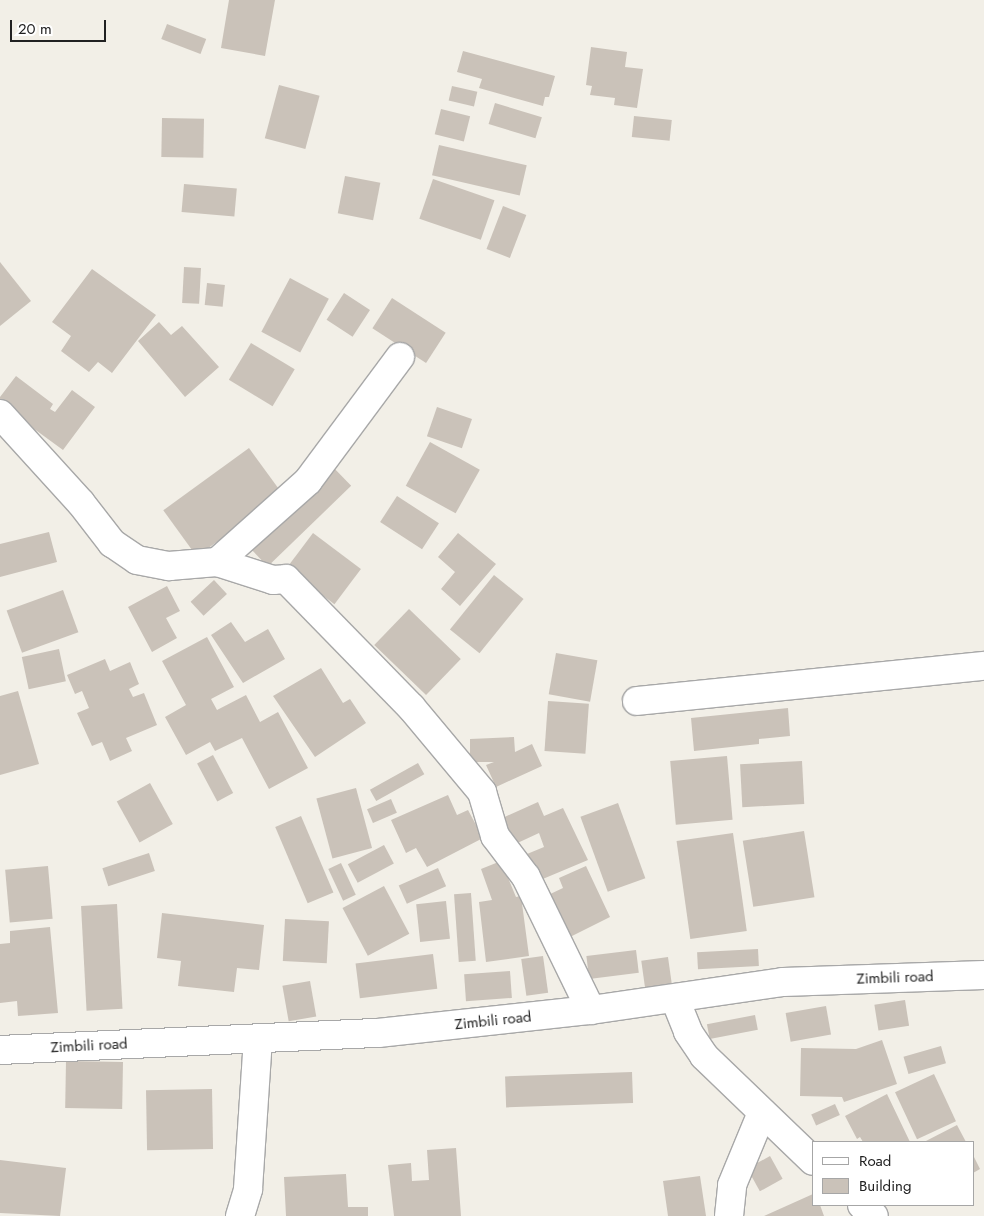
<!DOCTYPE html>
<style>
body{margin:0}
#map{position:relative;width:984px;height:1216px;overflow:hidden;background:#f2efe7;font-family:Jost,sans-serif}
div>[style]{position:absolute}
.building>*{inset:0;background:#cac2b9;transform-origin:0 0}
.roads{filter:drop-shadow(1px 0 #a8a8a8) drop-shadow(-1px 0 #a8a8a8) drop-shadow(0 1px #a8a8a8) drop-shadow(0 -1px #a8a8a8)}
.minor>*{height:28px;margin:-14px;padding:0 14px;transform-origin:14px;border-radius:14px;background:#fff}
span{translate:-50% -50%;white-space:nowrap;text-align:center;line-height:1.15;-webkit-text-stroke:4px #fff;paint-order:stroke}
.street-label{font-size:15px;color:#212121}
.legend{position:absolute;left:812px;top:1141px;width:162px;height:65px;box-sizing:border-box;background:#fff;border:1px solid #a6a6a6;margin:0;padding:6px 9px;list-style:none;font-size:15px;color:#212121}
.legend li{display:flex;align-items:center;gap:10px;height:25px}
.legend b{width:25px;border:1px solid #a6a6a6}
.scale{position:absolute;left:10px;top:20px;width:96px;height:22px;box-sizing:border-box;border:2px solid #212121;border-top:0;padding-left:6px;font-size:15px;line-height:18px;white-space:nowrap;color:#212121;-webkit-text-stroke:4px #fff;paint-order:stroke}
</style>
<div id="map">
<div class="building">
<div style="clip-path:polygon(229px 0,275px 0,265px 56px,221px 48px)"></div>
<div style="left:167px;top:24px;width:42px;height:16px;rotate:21deg"></div>
<div style="clip-path:polygon(591px 47px,627px 52px,625px 67px,643px 69px,637px 108px,614px 105px,615px 98px,590px 95px,592px 86px,586px 85px)"></div>
<div style="clip-path:polygon(463px 51px,555px 76px,549px 97px,545px 97px,543px 106px,479px 88px,482px 79px,457px 72px)"></div>
<div style="left:279px;top:85px;width:42px;height:55px;rotate:15deg"></div>
<div style="left:452px;top:86px;width:26px;height:15px;rotate:13deg"></div>
<div style="left:495px;top:103px;width:49px;height:22px;rotate:17deg"></div>
<div style="left:441px;top:109px;width:30px;height:26px;rotate:14deg"></div>
<div style="left:634px;top:116px;width:38px;height:21px;rotate:6deg"></div>
<div style="left:162px;top:118px;width:42px;height:39px;rotate:1deg"></div>
<div style="left:439px;top:145px;width:90px;height:31px;rotate:13deg"></div>
<div style="left:345px;top:176px;width:36px;height:38px;rotate:11deg"></div>
<div style="left:433px;top:179px;width:65px;height:42px;rotate:19deg"></div>
<div style="left:184px;top:184px;width:53px;height:28px;rotate:5deg"></div>
<div style="left:503px;top:206px;width:25px;height:46px;rotate:21deg"></div>
<div style="clip-path:polygon(0 262px,31px 301px,0 326px)"></div>
<div style="left:184px;top:267px;width:17px;height:36px;rotate:3deg"></div>
<div style="clip-path:polygon(92px 269px,156px 315px,112px 373px,98px 362px,89px 372px,61px 351px,71px 336px,52px 322px)"></div>
<div style="left:290px;top:278px;width:44px;height:61px;rotate:28deg"></div>
<div style="left:207px;top:283px;width:18px;height:22px;rotate:6deg"></div>
<div style="left:344px;top:293px;width:31px;height:32px;rotate:33deg"></div>
<div style="left:392px;top:298px;width:64px;height:36px;rotate:33deg"></div>
<div style="clip-path:polygon(159px 322px,171px 335px,182px 326px,219px 367px,185px 397px,138px 341px)"></div>
<div style="left:251px;top:343px;width:51px;height:43px;rotate:31deg"></div>
<div style="clip-path:polygon(16px 376px,53px 404px,50px 409px,55px 412px,72px 390px,95px 407px,63px 450px,0 404px,0 397px)"></div>
<div style="left:437px;top:407px;width:37px;height:31px;rotate:19deg"></div>
<div style="left:430px;top:442px;width:57px;height:50px;rotate:29deg"></div>
<div style="left:249px;top:448px;width:57px;height:106px;rotate:54deg"></div>
<div style="left:331px;top:465px;width:29px;height:116px;rotate:46deg"></div>
<div style="left:397px;top:496px;width:50px;height:31px;rotate:33deg"></div>
<div style="clip-path:polygon(49px 532px,57px 562px,0 577px,0 544px)"></div>
<div style="left:313px;top:533px;width:60px;height:44px;rotate:37deg"></div>
<div style="clip-path:polygon(458px 533px,496px 564px,460px 606px,441px 589px,455px 572px,438px 557px)"></div>
<div style="left:494px;top:575px;width:38px;height:70px;rotate:39deg"></div>
<div style="left:214px;top:580px;width:19px;height:32px;rotate:47deg"></div>
<div style="clip-path:polygon(167px 586px,180px 611px,166px 618px,177px 638px,152px 652px,128px 607px)"></div>
<div style="left:63px;top:590px;width:45px;height:60px;rotate:70deg"></div>
<div style="left:409px;top:609px;width:72px;height:50px;rotate:44deg"></div>
<div style="clip-path:polygon(231px 622px,245px 642px,268px 629px,285px 659px,243px 683px,211px 635px)"></div>
<div style="clip-path:polygon(207px 637px,234px 687px,211px 699px,217px 710px,246px 695px,260px 722px,278px 712px,308px 768px,269px 789px,242px 738px,215px 751px,210px 742px,186px 755px,165px 717px,186px 705px,162px 661px)"></div>
<div style="left:59px;top:649px;width:33px;height:38px;rotate:78deg"></div>
<div style="left:556px;top:653px;width:42px;height:42px;rotate:10deg"></div>
<div style="clip-path:polygon(105px 659px,110px 671px,130px 662px,139px 684px,129px 689px,133px 697px,144px 693px,157px 725px,126px 738px,132px 751px,110px 761px,102px 742px,92px 746px,77px 713px,89px 708px,82px 691px,75px 694px,67px 675px)"></div>
<div style="clip-path:polygon(321px 668px,343px 703px,350px 699px,366px 723px,315px 757px,273px 696px)"></div>
<div style="clip-path:polygon(18px 691px,39px 764px,0 775px,0 696px)"></div>
<div style="left:548px;top:701px;width:41px;height:50px;rotate:4deg"></div>
<div style="clip-path:polygon(788px 708px,790px 736px,759px 739px,759px 744px,694px 751px,691px 718px)"></div>
<div style="clip-path:polygon(514px 737px,515px 752px,532px 744px,542px 766px,496px 787px,486px 765px,494px 762px,470px 762px,470px 739px)"></div>
<div style="left:213px;top:755px;width:43px;height:18px;rotate:62deg"></div>
<div style="left:727px;top:756px;width:64px;height:57px;rotate:85deg"></div>
<div style="left:802px;top:761px;width:43px;height:62px;rotate:87deg"></div>
<div style="left:418px;top:763px;width:13px;height:55px;rotate:61deg"></div>
<div style="left:150px;top:783px;width:47px;height:38px;rotate:61deg"></div>
<div style="left:356px;top:788px;width:62px;height:41px;rotate:75deg"></div>
<div style="clip-path:polygon(448px 795px,457px 815px,468px 810px,483px 838px,427px 867px,416px 848px,406px 853px,391px 820px)"></div>
<div style="left:391px;top:799px;width:15px;height:26px;rotate:67deg"></div>
<div style="clip-path:polygon(538px 802px,544px 816px,563px 808px,588px 860px,538px 881px,527px 854px,544px 847px,539px 833px,511px 846px,500px 819px)"></div>
<div style="left:618px;top:803px;width:80px;height:40px;rotate:70deg"></div>
<div style="left:301px;top:816px;width:83px;height:28px;rotate:67deg"></div>
<div style="left:804px;top:831px;width:67px;height:62px;rotate:81deg"></div>
<div style="left:733px;top:833px;width:99px;height:57px;rotate:82deg"></div>
<div style="left:384px;top:845px;width:21px;height:41px;rotate:62deg"></div>
<div style="left:149px;top:853px;width:19px;height:49px;rotate:72deg"></div>
<div style="clip-path:polygon(501px 861px,516px 897px,521px 896px,529px 956px,486px 962px,479px 902px,492px 900px,481px 869px)"></div>
<div style="left:341px;top:863px;width:35px;height:14px;rotate:65deg"></div>
<div style="left:48px;top:866px;width:53px;height:43px;rotate:85deg"></div>
<div style="clip-path:polygon(586px 866px,610px 917px,566px 939px,546px 896px,563px 888px,559px 878px)"></div>
<div style="left:438px;top:868px;width:20px;height:43px;rotate:66deg"></div>
<div style="left:384px;top:886px;width:54px;height:47px;rotate:62deg"></div>
<div style="left:471px;top:893px;width:68px;height:17px;rotate:86deg"></div>
<div style="left:446px;top:901px;width:38px;height:30px;rotate:84deg"></div>
<div style="left:117px;top:904px;width:105px;height:36px;rotate:87deg"></div>
<div style="clip-path:polygon(162px 913px,264px 925px,259px 970px,237px 968px,234px 992px,178px 986px,181px 961px,157px 958px)"></div>
<div style="left:285px;top:919px;width:44px;height:42px;rotate:3deg"></div>
<div style="clip-path:polygon(50px 927px,58px 1013px,18px 1016px,17px 1001px,0 1003px,0 944px,10px 943px,10px 931px)"></div>
<div style="left:758px;top:949px;width:17px;height:61px;rotate:87deg"></div>
<div style="left:636px;top:950px;width:23px;height:50px;rotate:83deg"></div>
<div style="left:433px;top:954px;width:35px;height:78px;rotate:83deg"></div>
<div style="left:543px;top:956px;width:37px;height:22px;rotate:82deg"></div>
<div style="left:668px;top:957px;width:29px;height:27px;rotate:82deg"></div>
<div style="left:510px;top:971px;width:27px;height:46px;rotate:86deg"></div>
<div style="left:310px;top:981px;width:36px;height:28px;rotate:80deg"></div>
<div style="left:905px;top:1000px;width:26px;height:31px;rotate:81deg"></div>
<div style="left:826px;top:1006px;width:29px;height:41px;rotate:80deg"></div>
<div style="left:755px;top:1015px;width:15px;height:49px;rotate:79deg"></div>
<div style="clip-path:polygon(882px 1040px,897px 1084px,844px 1102px,842px 1097px,800px 1096px,801px 1048px,856px 1049px)"></div>
<div style="left:941px;top:1046px;width:18px;height:39px;rotate:74deg"></div>
<div style="left:66px;top:1061px;width:57px;height:47px;rotate:1deg"></div>
<div style="left:632px;top:1072px;width:31px;height:127px;rotate:88deg"></div>
<div style="left:934px;top:1074px;width:52px;height:43px;rotate:65deg"></div>
<div style="left:212px;top:1089px;width:60px;height:66px;rotate:89deg"></div>
<div style="clip-path:polygon(887px 1094px,910px 1142px,863px 1142px,860px 1137px,857px 1139px,845px 1116px)"></div>
<div style="left:835px;top:1104px;width:12px;height:26px;rotate:66deg"></div>
<div style="clip-path:polygon(957px 1125px,966px 1142px,924px 1142px)"></div>
<div style="clip-path:polygon(456px 1148px,461px 1216px,394px 1216px,388px 1165px,411px 1163px,412px 1181px,429px 1180px,427px 1150px)"></div>
<div style="clip-path:polygon(973px 1155px,980px 1169px,973px 1173px)"></div>
<div style="left:770px;top:1156px;width:26px;height:26px;rotate:61deg"></div>
<div style="clip-path:polygon(0 1160px,66px 1168px,60px 1216px,0 1213px)"></div>
<div style="clip-path:polygon(346px 1174px,348px 1207px,368px 1207px,368px 1216px,286px 1216px,284px 1177px)"></div>
<div style="clip-path:polygon(700px 1176px,706px 1216px,668px 1216px,663px 1181px)"></div>
<div style="clip-path:polygon(813px 1194px,813px 1205px,820px 1205px,824px 1216px,764px 1216px)"></div>
</div>
<div class="roads">
<div class="minor">
<div style="left:400px;top:357px;width:154px;rotate:126.6deg"></div>
<div style="left:308px;top:481px;width:122px;rotate:138.3deg"></div>
<div style="left:217px;top:562px;width:59px;rotate:17.8deg"></div>
<div style="left:273px;top:580px;width:13px;rotate:-4deg"></div>
<div style="left:286px;top:579px;width:179px;rotate:45.7deg"></div>
<div style="left:411px;top:707px;width:111px;rotate:50.1deg"></div>
<div style="left:482px;top:792px;width:46px;rotate:73.5deg"></div>
<div style="left:495px;top:836px;width:51px;rotate:52.9deg"></div>
<div style="left:526px;top:877px;width:148px;rotate:64deg"></div>
<div style="left:0;top:414px;width:120px;rotate:47.7deg"></div>
<div style="left:81px;top:503px;width:51px;rotate:52.2deg"></div>
<div style="left:112px;top:543px;width:30px;rotate:34deg"></div>
<div style="left:137px;top:560px;width:33px;rotate:11deg"></div>
<div style="left:169px;top:566px;width:48px;rotate:-4.8deg"></div>
<div style="left:637px;top:701px;width:349px;rotate:-5.8deg"></div>
<div style="left:675px;top:999px;width:35px;rotate:68deg"></div>
<div style="left:688px;top:1032px;width:29px;rotate:56deg"></div>
<div style="left:704px;top:1056px;width:151px;rotate:43.9deg"></div>
<div style="left:0;top:1050px;width:378px;rotate:-2.6deg"></div>
<div style="left:378px;top:1033px;width:214px;rotate:-6.2deg"></div>
<div style="left:591px;top:1010px;width:194px;rotate:-8.3deg"></div>
<div style="left:783px;top:982px;width:201px;rotate:-2deg"></div>
<div style="left:862px;top:1205px;width:16px;rotate:43deg"></div>
<div style="left:240px;top:1216px;width:28px;rotate:-73deg"></div>
<div style="left:248px;top:1189px;width:151px;rotate:-86.2deg"></div>
<div style="left:729px;top:1216px;width:31px;rotate:-84deg"></div>
<div style="left:732px;top:1185px;width:76px;rotate:-67.5deg"></div>
</div>
</div>
<div class="street-label">
<span style="left:895px;top:978px;rotate:-2deg">Zimbili road</span>
<span style="left:493px;top:1021px;rotate:-6deg">Zimbili road</span>
<span style="left:89px;top:1046px;rotate:-3deg">Zimbili road</span>
</div>
<ul class="legend">
<li><b style="height:6px;background:#fff"></b>Road</li>
<li><b style="height:14px;background:#cac2b9"></b>Building</li>
</ul>
<div class="scale">20 m</div>
</div>
